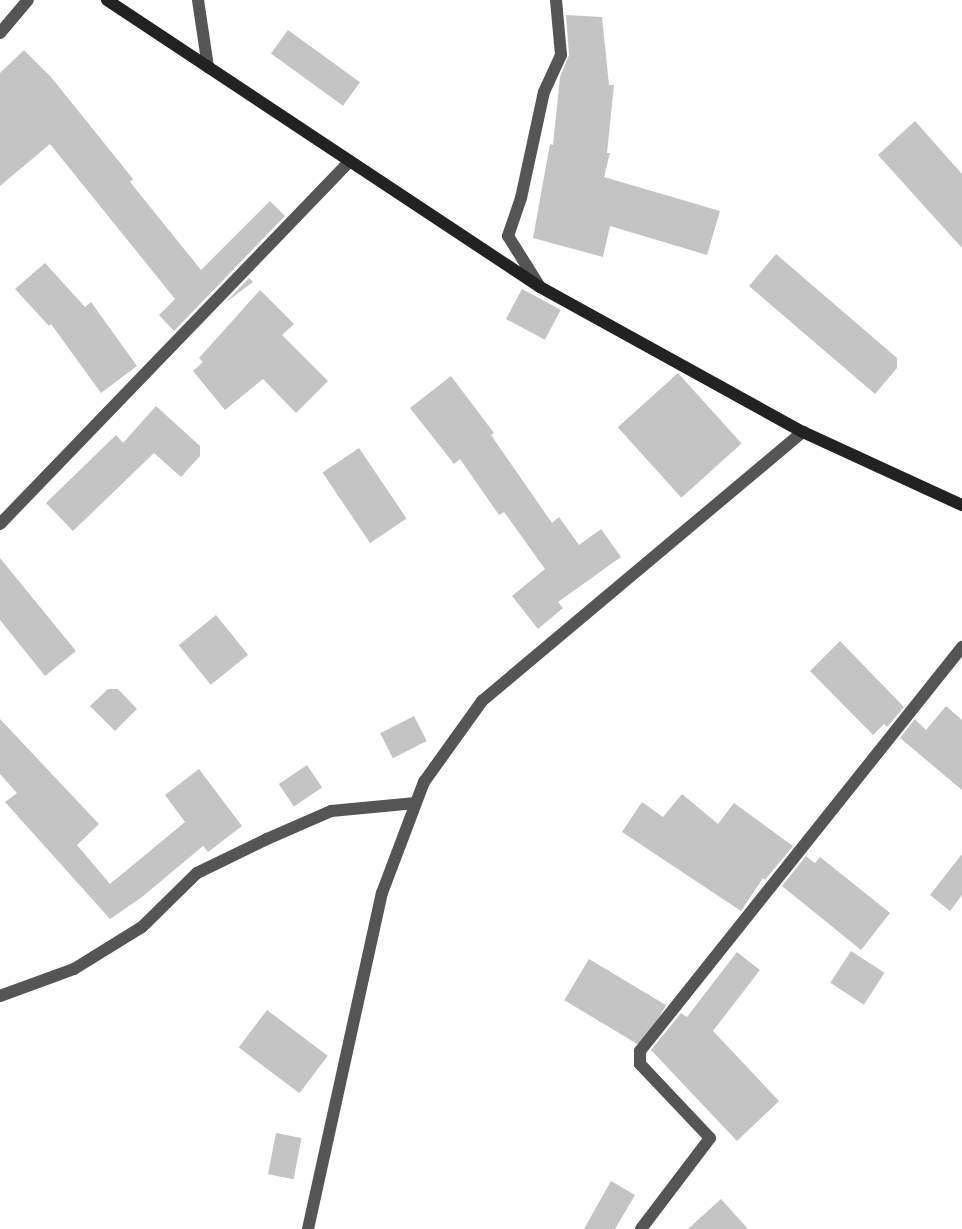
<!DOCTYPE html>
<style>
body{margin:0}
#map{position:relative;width:962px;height:1229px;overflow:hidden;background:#fff;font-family:Ubuntu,sans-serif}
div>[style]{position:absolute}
.building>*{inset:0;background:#c4c4c4;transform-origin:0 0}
.street>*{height:12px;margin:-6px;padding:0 6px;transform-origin:6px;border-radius:6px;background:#555}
.secondary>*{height:12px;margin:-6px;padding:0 6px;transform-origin:6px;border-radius:6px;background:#222}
span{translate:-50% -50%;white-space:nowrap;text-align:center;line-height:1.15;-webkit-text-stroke:4.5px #fff;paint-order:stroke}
</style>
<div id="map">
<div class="building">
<div style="clip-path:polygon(566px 15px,602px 17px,609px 85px,614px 85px,607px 153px,610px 153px,604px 177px,720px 211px,707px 255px,610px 226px,603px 257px,533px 238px,550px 144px,553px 145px,560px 77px,569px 55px)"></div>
<div style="left:288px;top:30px;width:89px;height:29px;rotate:36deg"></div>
<div style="clip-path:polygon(24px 50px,51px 77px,133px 179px,130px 182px,201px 270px,270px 201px,285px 216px,174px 331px,159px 315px,175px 299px,50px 144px,0 186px,0 73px)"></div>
<div style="clip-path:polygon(915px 121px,962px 174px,962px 248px,878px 155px)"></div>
<div style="clip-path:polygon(776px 254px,897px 358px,897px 368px,875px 394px,749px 286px)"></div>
<div style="clip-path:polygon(45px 263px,85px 307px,91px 302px,137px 366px,101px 393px,51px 324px,49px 326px,15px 289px)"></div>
<div style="clip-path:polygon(249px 278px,253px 282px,225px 303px)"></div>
<div style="left:522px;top:289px;width:44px;height:34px;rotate:28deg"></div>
<div style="clip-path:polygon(260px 290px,294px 324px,282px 335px,328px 381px,296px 413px,263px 379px,225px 410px,193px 371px,203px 362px,199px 358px)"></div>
<div style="left:678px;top:373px;width:95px;height:81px;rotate:48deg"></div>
<div style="clip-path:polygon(451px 376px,494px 433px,491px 435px,552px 523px,559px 517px,579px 545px,601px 529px,621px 557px,558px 602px,563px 608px,538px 629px,512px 596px,545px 569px,504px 512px,499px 515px,460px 459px,454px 464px,410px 408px)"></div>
<div style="clip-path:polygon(156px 406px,200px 446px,200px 456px,181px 477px,154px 453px,73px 531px,46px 503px,116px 435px,123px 443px)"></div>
<div style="left:359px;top:448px;width:85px;height:44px;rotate:56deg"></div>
<div style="clip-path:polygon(0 558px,76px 651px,45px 676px,0 620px)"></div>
<div style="left:216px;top:615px;width:51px;height:48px;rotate:51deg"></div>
<div style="clip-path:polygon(840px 641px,904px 707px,887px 727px,884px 724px,873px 735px,810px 671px)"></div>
<div style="clip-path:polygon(108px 689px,118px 689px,137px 709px,115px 731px,90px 706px)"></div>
<div style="clip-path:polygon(946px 706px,962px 720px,962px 790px,900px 738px,915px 719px,926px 730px)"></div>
<div style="left:414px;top:716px;width:28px;height:38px;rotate:63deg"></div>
<div style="clip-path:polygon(0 719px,99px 824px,77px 845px,110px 884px,185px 822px,165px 795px,199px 769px,242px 826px,208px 852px,203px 846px,142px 897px,110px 919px,5px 802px,17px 793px,0 774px)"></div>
<div style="left:307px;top:765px;width:27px;height:34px;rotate:56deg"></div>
<div style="clip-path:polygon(682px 794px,718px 824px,734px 803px,793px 846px,765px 880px,763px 878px,741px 911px,622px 832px,642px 802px,663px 817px)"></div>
<div style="clip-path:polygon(962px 854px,962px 895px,950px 911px,930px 895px)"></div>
<div style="clip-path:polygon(806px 856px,815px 863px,820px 857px,890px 913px,861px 950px,782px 886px)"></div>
<div style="left:851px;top:951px;width:40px;height:38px;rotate:33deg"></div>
<div style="clip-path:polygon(737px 952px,760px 970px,713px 1031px,779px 1101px,737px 1141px,651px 1050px,681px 1013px,687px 1017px)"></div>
<div style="left:589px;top:959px;width:90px;height:48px;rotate:31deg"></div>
<div style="left:267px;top:1010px;width:76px;height:47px;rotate:37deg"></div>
<div style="left:276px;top:1133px;width:26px;height:42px;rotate:11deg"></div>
<div style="clip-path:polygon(611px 1181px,635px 1195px,615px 1229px,584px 1229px)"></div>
<div style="clip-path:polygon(721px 1199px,748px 1229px,688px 1229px)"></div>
</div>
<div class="street">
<div style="left:198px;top:0;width:68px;rotate:81.5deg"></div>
<div style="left:0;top:33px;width:43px;rotate:-49.7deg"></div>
<div style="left:540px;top:287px;width:60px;rotate:-122.1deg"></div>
<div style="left:508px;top:236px;width:40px;rotate:-71.1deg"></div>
<div style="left:521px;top:198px;width:108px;rotate:-77.8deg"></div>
<div style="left:544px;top:92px;width:41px;rotate:-65.3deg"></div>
<div style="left:561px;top:55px;width:55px;rotate:-95.2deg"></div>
<div style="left:0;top:524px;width:504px;rotate:-46.04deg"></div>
<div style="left:0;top:996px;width:79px;rotate:-20deg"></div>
<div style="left:74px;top:969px;width:80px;rotate:-31.7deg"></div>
<div style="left:142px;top:927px;width:77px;rotate:-44.5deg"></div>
<div style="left:197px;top:873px;width:78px;rotate:-25.9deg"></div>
<div style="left:267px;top:839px;width:70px;rotate:-23.6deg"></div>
<div style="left:331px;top:811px;width:85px;rotate:-5.4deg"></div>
<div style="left:308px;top:1229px;width:344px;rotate:-77.6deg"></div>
<div style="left:382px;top:893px;width:119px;rotate:-69.3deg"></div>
<div style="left:424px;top:782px;width:100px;rotate:-54.4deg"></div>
<div style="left:482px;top:701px;width:419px;rotate:-40deg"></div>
<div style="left:641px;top:1229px;width:114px;rotate:-52.8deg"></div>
<div style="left:710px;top:1138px;width:102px;rotate:-133.4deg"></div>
<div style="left:640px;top:1064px;width:13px;rotate:-90deg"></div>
<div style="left:640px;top:1051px;width:517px;rotate:-51.44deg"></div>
</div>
<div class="secondary">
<div style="left:107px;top:0;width:519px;rotate:33.54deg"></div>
<div style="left:540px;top:287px;width:300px;rotate:28.9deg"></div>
<div style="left:803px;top:432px;width:175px;rotate:24.7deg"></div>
</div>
</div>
